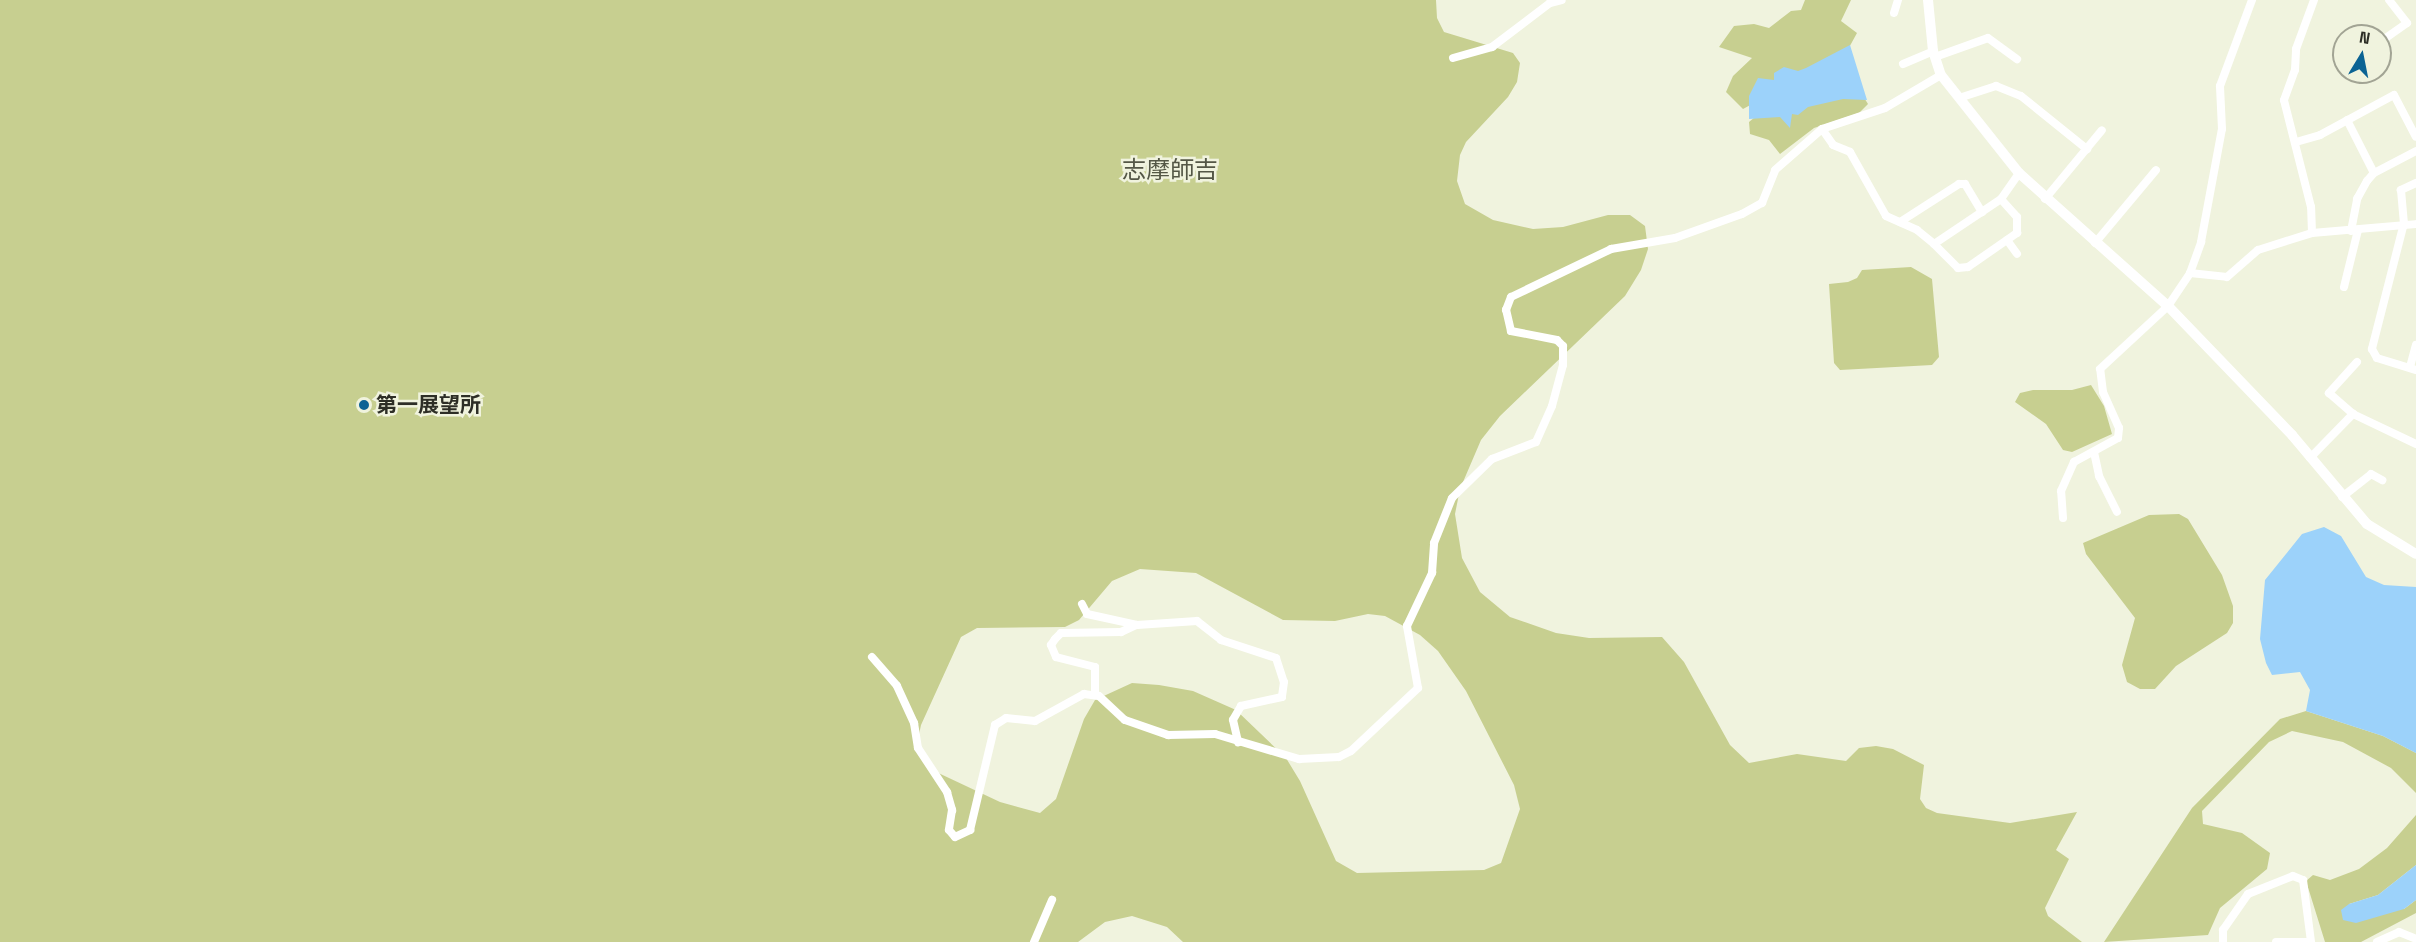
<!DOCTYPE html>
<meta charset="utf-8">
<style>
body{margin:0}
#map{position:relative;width:2416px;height:942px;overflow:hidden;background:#f0f3de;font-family:"Space Grotesk","Noto Sans JP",sans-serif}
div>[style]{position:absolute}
.green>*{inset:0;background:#c7cf90}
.water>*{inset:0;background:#9cd2fa}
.minor>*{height:8px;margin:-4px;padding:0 4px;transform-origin:4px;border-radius:4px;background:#fff}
.tertiary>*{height:10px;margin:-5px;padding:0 5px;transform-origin:5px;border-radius:5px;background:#fff}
.dots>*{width:16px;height:16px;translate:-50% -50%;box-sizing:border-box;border:3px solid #f0f3de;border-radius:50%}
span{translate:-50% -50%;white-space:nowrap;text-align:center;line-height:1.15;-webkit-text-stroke:5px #f0f3de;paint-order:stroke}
.poi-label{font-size:21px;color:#2d2e26;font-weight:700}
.left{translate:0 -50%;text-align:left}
.quarter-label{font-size:24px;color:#545746}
.north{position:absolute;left:2332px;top:24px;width:60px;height:60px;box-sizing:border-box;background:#f0f3de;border:2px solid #a2a494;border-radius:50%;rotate:10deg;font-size:16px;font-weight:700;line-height:24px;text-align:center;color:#2d2e26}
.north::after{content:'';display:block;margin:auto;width:21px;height:27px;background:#0b6394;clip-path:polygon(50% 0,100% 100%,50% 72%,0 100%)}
</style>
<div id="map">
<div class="green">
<div style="clip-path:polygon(evenodd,0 0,1436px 0,1437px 18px,1444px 32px,1513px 53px,1520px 63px,1517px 82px,1508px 97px,1466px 142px,1460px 155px,1457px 181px,1465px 204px,1493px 220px,1533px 229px,1563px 227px,1608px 215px,1630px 215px,1645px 226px,1648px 249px,1641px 270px,1625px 296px,1500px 416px,1481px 440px,1460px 489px,1455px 514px,1462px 558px,1480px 592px,1510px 617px,1556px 633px,1589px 638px,1662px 637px,1684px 662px,1730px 745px,1749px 763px,1797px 754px,1846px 761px,1859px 748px,1876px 746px,1893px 749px,1924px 765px,1920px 799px,1926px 808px,1937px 813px,2010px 823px,2077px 812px,2056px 850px,2069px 859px,2045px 908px,2048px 916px,2082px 942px,1183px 942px,1167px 927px,1132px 916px,1105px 922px,1078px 942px,0 942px,0 0,1140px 569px,1196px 573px,1283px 620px,1335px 621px,1368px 614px,1385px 616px,1420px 635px,1438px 651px,1466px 691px,1514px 785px,1520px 809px,1501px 863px,1484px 870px,1357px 873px,1336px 861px,1300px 781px,1286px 758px,1236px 710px,1193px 691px,1159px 685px,1132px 683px,1095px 700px,1084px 719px,1056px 799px,1040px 813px,1000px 802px,932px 770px,917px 744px,921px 725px,961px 637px,977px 628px,1065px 627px,1079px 620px,1112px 581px,1140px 569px)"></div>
<div style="clip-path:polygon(1805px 0,1851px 0,1841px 21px,1857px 33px,1846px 53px,1743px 109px,1726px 92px,1733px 76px,1752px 58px,1719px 47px,1734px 26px,1754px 24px,1769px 28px,1791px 11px,1801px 10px)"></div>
<div style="clip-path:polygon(1863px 96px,1868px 104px,1859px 113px,1814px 128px,1780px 154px,1769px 140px,1750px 134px,1749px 122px,1755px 117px,1792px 112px,1824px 100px)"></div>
<div style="clip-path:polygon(1911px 267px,1932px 279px,1939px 357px,1932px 365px,1840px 370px,1834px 363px,1829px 284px,1848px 282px,1857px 278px,1862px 270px)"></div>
<div style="clip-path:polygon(2091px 385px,2104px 406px,2112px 434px,2072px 452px,2063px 450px,2046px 424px,2015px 402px,2020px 393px,2033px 390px,2072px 390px)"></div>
<div style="clip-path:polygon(2179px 514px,2188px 519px,2222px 575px,2233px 606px,2233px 623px,2227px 633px,2176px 666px,2155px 689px,2140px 689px,2127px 682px,2122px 665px,2135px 618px,2086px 554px,2083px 543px,2149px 515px)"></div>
<div style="clip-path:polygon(2306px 711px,2383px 736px,2416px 753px,2416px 793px,2391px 768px,2343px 742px,2292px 731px,2269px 742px,2202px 811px,2203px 824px,2242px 833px,2270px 853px,2267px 869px,2220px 908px,2208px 935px,2104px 942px,2192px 808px,2280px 719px)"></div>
<div style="clip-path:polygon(2416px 815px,2416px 865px,2378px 895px,2349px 904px,2404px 909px,2416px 900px,2416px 913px,2361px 942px,2325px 942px,2306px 881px,2313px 875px,2330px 880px,2359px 869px,2387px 848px)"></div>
</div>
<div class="water">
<div style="clip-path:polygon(1850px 45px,1867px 100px,1843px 99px,1808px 107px,1798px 115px,1792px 114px,1790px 128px,1780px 117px,1749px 119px,1749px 96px,1758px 78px,1774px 80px,1774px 73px,1784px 67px,1798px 71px,1806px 68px)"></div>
<div style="clip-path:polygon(2324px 527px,2341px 536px,2366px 577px,2384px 585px,2416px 587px,2416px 753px,2383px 736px,2306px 711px,2310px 690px,2300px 672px,2272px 675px,2266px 663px,2260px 639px,2265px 580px,2302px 534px)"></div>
<div style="clip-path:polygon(2416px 865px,2416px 900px,2404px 909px,2356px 923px,2343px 920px,2341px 910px,2349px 904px,2378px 895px)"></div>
</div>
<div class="minor">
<div style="left:1894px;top:13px;width:14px;rotate:-73deg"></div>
<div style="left:2380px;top:42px;width:33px;rotate:-35deg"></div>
<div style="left:2407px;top:23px;width:29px;rotate:-128deg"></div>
<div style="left:1935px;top:57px;width:56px;rotate:-19.7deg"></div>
<div style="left:1988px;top:38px;width:36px;rotate:36deg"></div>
<div style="left:1453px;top:58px;width:41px;rotate:-15.8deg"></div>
<div style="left:1492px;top:47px;width:73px;rotate:-37.2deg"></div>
<div style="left:1550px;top:3px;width:12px;rotate:-14deg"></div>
<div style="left:1903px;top:64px;width:33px;rotate:-23deg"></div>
<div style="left:1959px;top:98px;width:39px;rotate:-18deg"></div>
<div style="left:1996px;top:86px;width:27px;rotate:22deg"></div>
<div style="left:2021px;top:96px;width:85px;rotate:38.8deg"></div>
<div style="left:2347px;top:120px;width:59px;rotate:63deg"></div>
<div style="left:1822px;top:129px;width:19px;rotate:55deg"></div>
<div style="left:1833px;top:145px;width:18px;rotate:22deg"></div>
<div style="left:1850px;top:152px;width:73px;rotate:60.6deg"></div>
<div style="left:1886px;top:216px;width:34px;rotate:24deg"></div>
<div style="left:1917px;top:230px;width:22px;rotate:39deg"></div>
<div style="left:1934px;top:244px;width:81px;rotate:-33.9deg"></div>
<div style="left:2001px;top:199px;width:32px;rotate:-55deg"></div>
<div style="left:2296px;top:142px;width:25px;rotate:-16deg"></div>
<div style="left:2320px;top:135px;width:84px;rotate:-28.4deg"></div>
<div style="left:2394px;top:95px;width:47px;rotate:62.4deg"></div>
<div style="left:2416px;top:183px;width:17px;rotate:155deg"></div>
<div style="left:2401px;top:190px;width:33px;rotate:85deg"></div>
<div style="left:2404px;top:223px;width:130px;rotate:104.3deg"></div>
<div style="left:2372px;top:349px;width:10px;rotate:61deg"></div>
<div style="left:2377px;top:358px;width:41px;rotate:17.1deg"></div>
<div style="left:2045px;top:199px;width:89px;rotate:-50.4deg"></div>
<div style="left:1900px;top:222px;width:70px;rotate:-32.8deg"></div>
<div style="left:1959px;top:184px;width:6px"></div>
<div style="left:1965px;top:184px;width:33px;rotate:59deg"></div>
<div style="left:2351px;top:231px;width:33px;rotate:-79deg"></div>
<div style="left:2357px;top:199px;width:21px;rotate:-61deg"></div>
<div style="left:2367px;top:181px;width:11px;rotate:-49deg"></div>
<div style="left:2374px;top:173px;width:47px;rotate:-27.6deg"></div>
<div style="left:2312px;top:233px;width:26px;rotate:-92deg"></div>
<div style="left:2311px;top:207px;width:110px;rotate:-104.2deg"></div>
<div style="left:2284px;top:100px;width:32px;rotate:-70deg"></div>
<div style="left:2295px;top:70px;width:21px;rotate:-87deg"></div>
<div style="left:2296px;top:49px;width:52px;rotate:-69.8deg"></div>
<div style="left:2007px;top:240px;width:17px;rotate:54deg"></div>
<div style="left:2095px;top:243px;width:95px;rotate:-50.1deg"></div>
<div style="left:1934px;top:244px;width:34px;rotate:45deg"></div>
<div style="left:1958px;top:268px;width:10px;rotate:-6deg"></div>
<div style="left:1968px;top:267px;width:60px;rotate:-34.8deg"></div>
<div style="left:2017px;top:233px;width:16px;rotate:-90deg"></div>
<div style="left:2017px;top:217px;width:24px;rotate:-132deg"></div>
<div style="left:2190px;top:273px;width:37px;rotate:6deg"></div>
<div style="left:2227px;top:277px;width:41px;rotate:-41.1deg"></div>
<div style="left:2258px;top:250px;width:57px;rotate:-17.5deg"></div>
<div style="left:2312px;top:233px;width:104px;rotate:-4.9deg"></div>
<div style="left:2344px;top:287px;width:59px;rotate:-76.2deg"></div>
<div style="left:2357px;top:362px;width:42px;rotate:132.1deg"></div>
<div style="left:2329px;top:393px;width:32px;rotate:41deg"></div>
<div style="left:2353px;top:414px;width:70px;rotate:25.5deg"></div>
<div style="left:2410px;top:367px;width:23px;rotate:-75deg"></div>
<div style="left:2094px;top:452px;width:25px;rotate:78deg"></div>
<div style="left:2099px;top:476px;width:40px;rotate:63.4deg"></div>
<div style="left:2310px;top:458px;width:62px;rotate:-45.7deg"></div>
<div style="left:2342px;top:497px;width:37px;rotate:-38deg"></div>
<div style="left:2371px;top:474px;width:13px;rotate:29deg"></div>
<div style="left:2063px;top:518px;width:27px;rotate:-94deg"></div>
<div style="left:2061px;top:491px;width:32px;rotate:-66deg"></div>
<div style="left:2074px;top:462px;width:50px;rotate:-28.6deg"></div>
<div style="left:2118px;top:438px;width:10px;rotate:-84deg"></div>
<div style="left:2119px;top:428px;width:39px;rotate:-114deg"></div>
<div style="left:2103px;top:392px;width:23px;rotate:-97deg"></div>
<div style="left:2100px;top:369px;width:93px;rotate:-42.8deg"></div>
<div style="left:2168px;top:306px;width:40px;rotate:-56deg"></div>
<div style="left:2190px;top:273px;width:33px;rotate:-70deg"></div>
<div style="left:2201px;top:242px;width:115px;rotate:-79.5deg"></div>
<div style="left:2222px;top:129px;width:43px;rotate:-92.7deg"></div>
<div style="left:2220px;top:86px;width:92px;rotate:-69.6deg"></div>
<div style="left:1082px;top:604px;width:11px;rotate:63deg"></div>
<div style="left:1087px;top:614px;width:51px;rotate:12.4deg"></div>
<div style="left:1137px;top:625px;width:60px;rotate:-3.8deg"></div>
<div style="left:1197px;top:621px;width:31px;rotate:38deg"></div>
<div style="left:1221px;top:640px;width:58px;rotate:18.1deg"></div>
<div style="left:1276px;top:658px;width:25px;rotate:72deg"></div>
<div style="left:1284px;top:682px;width:15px;rotate:98deg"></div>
<div style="left:1282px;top:697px;width:42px;rotate:167.6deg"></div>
<div style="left:1241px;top:706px;width:16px;rotate:120deg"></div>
<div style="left:1233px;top:720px;width:23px;rotate:77deg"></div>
<div style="left:872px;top:657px;width:38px;rotate:49deg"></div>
<div style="left:897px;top:686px;width:41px;rotate:65.3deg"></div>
<div style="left:914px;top:723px;width:25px;rotate:81deg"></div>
<div style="left:918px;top:748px;width:53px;rotate:56.6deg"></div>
<div style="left:947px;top:792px;width:19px;rotate:74deg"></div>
<div style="left:952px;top:810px;width:20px;rotate:99deg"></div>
<div style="left:949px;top:830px;width:9px;rotate:49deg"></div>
<div style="left:955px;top:837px;width:17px;rotate:-25deg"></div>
<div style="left:970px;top:830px;width:108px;rotate:-76.6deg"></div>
<div style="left:995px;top:725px;width:13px;rotate:-32deg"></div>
<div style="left:1006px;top:718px;width:29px;rotate:6deg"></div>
<div style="left:1035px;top:721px;width:56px;rotate:-28.9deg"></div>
<div style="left:1084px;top:694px;width:15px;rotate:8deg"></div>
<div style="left:1099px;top:696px;width:35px;rotate:43deg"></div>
<div style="left:1125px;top:720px;width:46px;rotate:19.2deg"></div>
<div style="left:1168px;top:735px;width:47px;rotate:-1.2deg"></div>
<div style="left:1215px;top:734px;width:88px;rotate:16.6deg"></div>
<div style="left:1299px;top:759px;width:40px;rotate:-2.9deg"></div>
<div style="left:1339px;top:757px;width:13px;rotate:-27deg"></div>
<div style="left:1351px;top:751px;width:92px;rotate:-43.2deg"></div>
<div style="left:1418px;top:688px;width:63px;rotate:-100.1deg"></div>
<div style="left:1407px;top:626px;width:59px;rotate:-64.7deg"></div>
<div style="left:1432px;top:573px;width:30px;rotate:-86deg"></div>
<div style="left:1434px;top:543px;width:48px;rotate:-68.2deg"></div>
<div style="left:1452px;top:498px;width:56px;rotate:-44.3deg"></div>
<div style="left:1492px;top:459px;width:47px;rotate:-21.1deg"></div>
<div style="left:1536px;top:442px;width:39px;rotate:-66deg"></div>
<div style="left:1552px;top:406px;width:42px;rotate:-75deg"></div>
<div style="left:1563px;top:365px;width:19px;rotate:-90deg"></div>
<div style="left:1563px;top:346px;width:8px;rotate:-135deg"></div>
<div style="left:1557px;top:340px;width:47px;rotate:-168.9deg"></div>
<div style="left:1511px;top:331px;width:22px;rotate:-103deg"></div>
<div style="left:1506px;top:310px;width:14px;rotate:-69deg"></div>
<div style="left:1511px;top:297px;width:111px;rotate:-25.6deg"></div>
<div style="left:1611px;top:249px;width:65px;rotate:-9.8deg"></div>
<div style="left:1675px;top:238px;width:71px;rotate:-19.7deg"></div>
<div style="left:1742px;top:214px;width:23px;rotate:-29deg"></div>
<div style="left:1762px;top:203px;width:35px;rotate:-68deg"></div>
<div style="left:1775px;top:170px;width:62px;rotate:-41.1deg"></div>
<div style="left:1822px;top:129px;width:66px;rotate:-18.4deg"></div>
<div style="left:1885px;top:108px;width:65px;rotate:-30.5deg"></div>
<div style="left:1095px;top:694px;width:27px;rotate:-90deg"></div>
<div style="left:1095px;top:667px;width:40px;rotate:-165.6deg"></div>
<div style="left:1056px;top:657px;width:13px;rotate:-113deg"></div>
<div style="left:1051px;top:645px;width:7px;rotate:-56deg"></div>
<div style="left:1055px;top:639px;width:8px;rotate:-45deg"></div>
<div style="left:1061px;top:633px;width:60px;rotate:-1deg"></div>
<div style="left:1121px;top:632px;width:17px;rotate:-25deg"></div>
<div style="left:1034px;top:942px;width:46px;rotate:-66.8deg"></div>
<div style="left:2223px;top:942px;width:12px;rotate:-90deg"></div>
<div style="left:2223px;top:930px;width:44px;rotate:-55.2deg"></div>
<div style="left:2248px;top:894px;width:48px;rotate:-21.8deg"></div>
<div style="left:2293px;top:876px;width:11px;rotate:22deg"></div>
<div style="left:2303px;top:880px;width:63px;rotate:82.6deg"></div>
<div style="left:2276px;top:942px;width:30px"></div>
<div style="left:2377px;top:942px;width:24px;rotate:-24deg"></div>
<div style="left:2399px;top:932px;width:18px;rotate:22deg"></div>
</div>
<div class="tertiary">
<div style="left:1928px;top:0;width:51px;rotate:84.4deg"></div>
<div style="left:1933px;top:51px;width:25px;rotate:72deg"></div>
<div style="left:1941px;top:75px;width:125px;rotate:51.5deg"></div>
<div style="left:2019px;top:173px;width:200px;rotate:41.8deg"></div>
<div style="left:2168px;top:306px;width:179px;rotate:46.1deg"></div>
<div style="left:2292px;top:435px;width:116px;rotate:49.9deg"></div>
<div style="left:2367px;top:524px;width:57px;rotate:31.5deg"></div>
</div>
<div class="dots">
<div style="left:364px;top:405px;background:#0b6394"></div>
</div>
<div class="poi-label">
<span class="left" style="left:376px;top:405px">第一展望所</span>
</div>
<div class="quarter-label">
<span style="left:1170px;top:170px">志摩師吉</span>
</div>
<div class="north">N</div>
</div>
